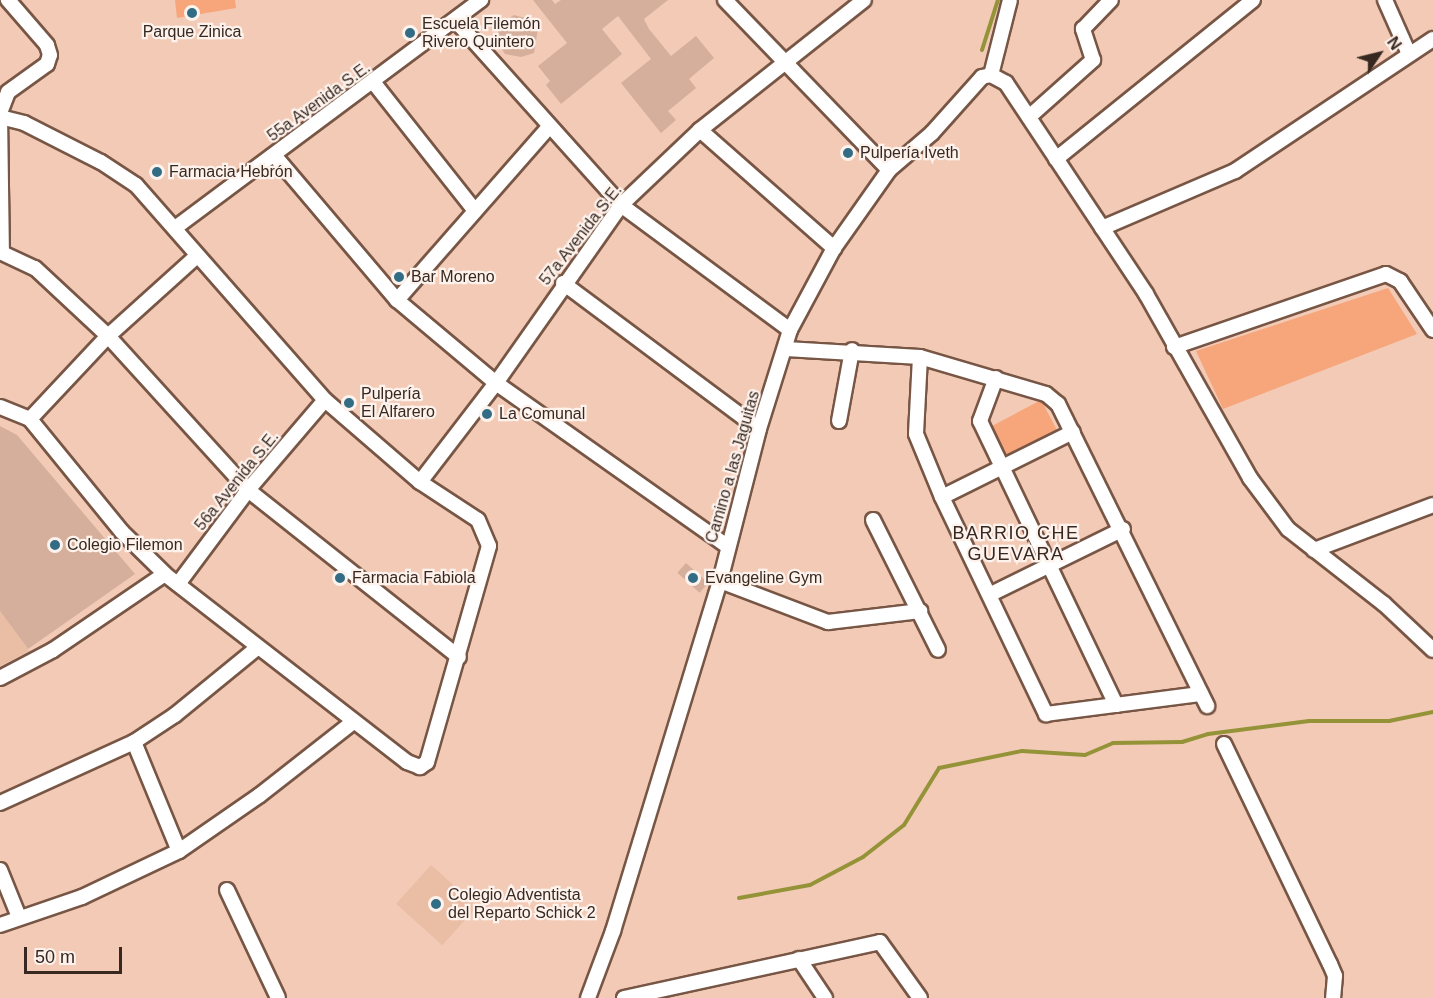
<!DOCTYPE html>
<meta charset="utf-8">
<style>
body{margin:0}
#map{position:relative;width:1433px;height:998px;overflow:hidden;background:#f2cab6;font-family:Helvetica,sans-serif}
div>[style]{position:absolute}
.built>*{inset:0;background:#eabda5;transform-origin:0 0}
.green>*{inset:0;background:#f7a57a;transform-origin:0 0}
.stream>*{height:4px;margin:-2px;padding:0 2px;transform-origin:2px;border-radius:2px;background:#949338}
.building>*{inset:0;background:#d5af9b;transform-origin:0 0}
.roads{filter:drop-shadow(2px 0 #785645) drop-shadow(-2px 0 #785645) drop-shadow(0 2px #785645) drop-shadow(0 -2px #785645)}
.minor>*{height:14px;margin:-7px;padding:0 7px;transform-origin:7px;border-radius:7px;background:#fff}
.dots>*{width:16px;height:16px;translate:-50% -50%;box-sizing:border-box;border:3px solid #fef2ec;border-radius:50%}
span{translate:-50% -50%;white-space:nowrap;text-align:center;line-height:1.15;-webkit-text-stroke:4.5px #fef2ec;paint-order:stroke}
.poi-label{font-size:16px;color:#372921}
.left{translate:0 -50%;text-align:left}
.street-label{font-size:16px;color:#372921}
.neighbourhood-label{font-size:18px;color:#372921;letter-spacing:1.5px}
.north{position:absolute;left:1349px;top:24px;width:60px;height:60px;-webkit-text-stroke:4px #fef2ec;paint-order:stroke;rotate:55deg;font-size:16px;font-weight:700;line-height:24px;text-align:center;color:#372921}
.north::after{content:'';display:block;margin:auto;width:21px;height:27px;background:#372921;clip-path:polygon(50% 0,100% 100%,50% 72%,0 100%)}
.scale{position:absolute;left:24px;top:947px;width:98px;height:27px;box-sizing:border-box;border:3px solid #372921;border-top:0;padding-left:8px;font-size:18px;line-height:21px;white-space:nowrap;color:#372921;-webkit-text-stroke:4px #fef2ec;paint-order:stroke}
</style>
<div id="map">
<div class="built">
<div style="clip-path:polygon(0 611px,29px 651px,0 666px)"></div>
<div style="left:431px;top:865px;width:62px;height:52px;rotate:42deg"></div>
</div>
<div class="green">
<div style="clip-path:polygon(175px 0,235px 0,236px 8px,177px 18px)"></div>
<div style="clip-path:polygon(1388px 288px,1417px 334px,1223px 409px,1196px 351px)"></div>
<div style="left:1041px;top:400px;width:34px;height:57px;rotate:62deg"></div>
</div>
<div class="stream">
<div style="left:982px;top:50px;width:52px;rotate:-72.3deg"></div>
<div style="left:739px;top:898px;width:72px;rotate:-10.4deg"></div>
<div style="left:810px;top:885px;width:60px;rotate:-27.8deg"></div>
<div style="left:863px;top:857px;width:52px;rotate:-38deg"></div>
<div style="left:904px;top:825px;width:67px;rotate:-58.4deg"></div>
<div style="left:939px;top:768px;width:85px;rotate:-11.6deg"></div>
<div style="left:1022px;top:751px;width:63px;rotate:3.6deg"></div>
<div style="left:1085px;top:755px;width:30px;rotate:-23deg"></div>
<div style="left:1113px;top:743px;width:69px;rotate:-0.8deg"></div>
<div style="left:1182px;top:742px;width:27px;rotate:-17deg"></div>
<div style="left:1208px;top:734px;width:102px;rotate:-7.3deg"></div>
<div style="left:1309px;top:721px;width:80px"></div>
<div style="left:1389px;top:721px;width:45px;rotate:-11.6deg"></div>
</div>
<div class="building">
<div style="clip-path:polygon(533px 0,552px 0,555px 4px,561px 0,668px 0,644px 19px,649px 29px,671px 56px,696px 36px,714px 58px,689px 79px,696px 88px,668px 111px,676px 120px,661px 133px,621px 83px,651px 59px,618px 16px,602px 29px,622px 54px,561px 104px,546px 85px,550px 81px,538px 66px,567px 43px)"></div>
<div style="clip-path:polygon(514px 15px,539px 22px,534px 53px,521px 57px,505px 54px,496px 40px,500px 24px)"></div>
<div style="clip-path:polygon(0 426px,17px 435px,135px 574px,28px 649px,0 611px)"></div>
<div style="left:686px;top:563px;width:30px;height:13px;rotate:42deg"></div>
</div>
<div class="roads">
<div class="minor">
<div style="left:725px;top:0;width:236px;rotate:46deg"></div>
<div style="left:1385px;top:0;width:59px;rotate:66deg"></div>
<div style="left:456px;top:21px;width:247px;rotate:48.1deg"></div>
<div style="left:621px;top:205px;width:210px;rotate:36.5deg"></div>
<div style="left:991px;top:75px;width:77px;rotate:-75.8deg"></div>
<div style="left:374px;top:83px;width:163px;rotate:51.7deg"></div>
<div style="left:0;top:113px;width:22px;rotate:-69deg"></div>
<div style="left:8px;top:92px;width:48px;rotate:-35.7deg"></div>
<div style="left:47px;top:64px;width:9px;rotate:-72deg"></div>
<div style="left:50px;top:55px;width:10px;rotate:-107deg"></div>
<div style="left:47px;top:45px;width:60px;rotate:-130.9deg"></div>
<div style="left:0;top:114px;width:137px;rotate:89.2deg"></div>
<div style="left:0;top:117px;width:25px;rotate:14deg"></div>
<div style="left:24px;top:123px;width:86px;rotate:26.9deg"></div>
<div style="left:101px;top:162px;width:42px;rotate:33.3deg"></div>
<div style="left:136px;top:185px;width:286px;rotate:48.7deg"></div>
<div style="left:325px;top:400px;width:125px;rotate:40.8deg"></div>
<div style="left:420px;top:482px;width:69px;rotate:33.2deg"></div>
<div style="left:478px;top:520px;width:28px;rotate:67deg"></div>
<div style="left:489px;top:546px;width:225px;rotate:106deg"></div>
<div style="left:427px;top:762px;width:9px;rotate:144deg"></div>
<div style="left:420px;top:767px;width:14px;rotate:-159deg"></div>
<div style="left:407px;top:762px;width:306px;rotate:-142.2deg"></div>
<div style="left:165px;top:574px;width:60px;rotate:-135.7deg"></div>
<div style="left:122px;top:532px;width:146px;rotate:-129.2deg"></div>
<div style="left:30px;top:419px;width:32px;rotate:-158deg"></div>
<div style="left:1029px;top:117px;width:86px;rotate:-41.7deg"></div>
<div style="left:1093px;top:60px;width:33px;rotate:-108deg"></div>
<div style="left:1083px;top:29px;width:40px;rotate:-46deg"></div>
<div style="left:700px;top:130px;width:179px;rotate:41.4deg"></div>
<div style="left:274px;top:155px;width:190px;rotate:49.7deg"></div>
<div style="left:397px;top:300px;width:129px;rotate:40deg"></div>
<div style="left:496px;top:383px;width:283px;rotate:35.2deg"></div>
<div style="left:1056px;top:159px;width:253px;rotate:-38.9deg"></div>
<div style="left:175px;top:228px;width:382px;rotate:-36.7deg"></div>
<div style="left:1102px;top:228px;width:145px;rotate:-23.2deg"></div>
<div style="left:1235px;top:171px;width:238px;rotate:-33.7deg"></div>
<div style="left:0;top:252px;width:38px;rotate:25deg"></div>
<div style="left:35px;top:268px;width:100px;rotate:43deg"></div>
<div style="left:108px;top:336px;width:208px;rotate:47.7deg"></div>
<div style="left:248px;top:490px;width:269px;rotate:38.4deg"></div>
<div style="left:563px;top:283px;width:244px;rotate:36.7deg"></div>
<div style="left:397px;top:300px;width:229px;rotate:-48.7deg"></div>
<div style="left:1174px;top:347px;width:224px;rotate:-19deg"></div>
<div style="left:1386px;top:274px;width:16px;rotate:27deg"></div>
<div style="left:1400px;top:281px;width:59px;rotate:56deg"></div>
<div style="left:786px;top:349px;width:134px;rotate:3.4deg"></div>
<div style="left:920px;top:357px;width:131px;rotate:16.4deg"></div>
<div style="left:1046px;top:394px;width:16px;rotate:40deg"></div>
<div style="left:1058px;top:404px;width:337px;rotate:63.7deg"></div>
<div style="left:920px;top:357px;width:77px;rotate:93deg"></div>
<div style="left:916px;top:434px;width:68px;rotate:67.6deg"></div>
<div style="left:942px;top:497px;width:241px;rotate:64.4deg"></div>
<div style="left:1046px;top:714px;width:156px;rotate:-7.4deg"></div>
<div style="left:996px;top:378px;width:46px;rotate:110.4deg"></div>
<div style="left:980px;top:421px;width:315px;rotate:64.4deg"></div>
<div style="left:30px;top:419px;width:114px;rotate:-46.8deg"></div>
<div style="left:108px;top:336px;width:120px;rotate:-42deg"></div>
<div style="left:839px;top:421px;width:72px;rotate:-79.6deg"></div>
<div style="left:420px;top:482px;width:125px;rotate:-52.5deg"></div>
<div style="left:496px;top:383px;width:218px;rotate:-54.9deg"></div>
<div style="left:621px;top:205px;width:109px;rotate:-43.5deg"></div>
<div style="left:700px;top:130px;width:209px;rotate:-38.4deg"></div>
<div style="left:942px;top:497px;width:146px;rotate:-26.4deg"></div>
<div style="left:873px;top:520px;width:145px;rotate:63.4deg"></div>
<div style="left:1314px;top:550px;width:127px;rotate:-20.7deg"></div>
<div style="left:720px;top:581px;width:116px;rotate:20.8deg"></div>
<div style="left:828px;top:622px;width:93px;rotate:-6.8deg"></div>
<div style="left:178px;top:584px;width:117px;rotate:-53.3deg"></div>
<div style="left:248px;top:490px;width:118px;rotate:-49.5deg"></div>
<div style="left:991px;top:594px;width:147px;rotate:-26.2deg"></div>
<div style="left:0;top:678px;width:60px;rotate:-27.8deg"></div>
<div style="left:53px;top:650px;width:135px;rotate:-34.2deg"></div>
<div style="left:134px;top:742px;width:118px;rotate:67.6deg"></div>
<div style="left:1224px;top:744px;width:244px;rotate:64.3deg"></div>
<div style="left:1330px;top:964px;width:13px;rotate:67deg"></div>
<div style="left:1335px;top:976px;width:22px;rotate:95deg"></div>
<div style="left:0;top:803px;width:147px;rotate:-24.5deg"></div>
<div style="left:134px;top:742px;width:49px;rotate:-33.4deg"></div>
<div style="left:175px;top:715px;width:107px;rotate:-39.3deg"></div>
<div style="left:0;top:870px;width:51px;rotate:68deg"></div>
<div style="left:227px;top:890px;width:119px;rotate:64.7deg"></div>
<div style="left:0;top:925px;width:87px;rotate:-18.9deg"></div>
<div style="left:82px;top:897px;width:107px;rotate:-25.4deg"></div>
<div style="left:179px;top:851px;width:98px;rotate:-34.7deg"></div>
<div style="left:260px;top:795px;width:118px;rotate:-38.1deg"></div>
<div style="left:799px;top:959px;width:47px;rotate:56.3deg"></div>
<div style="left:588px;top:998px;width:72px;rotate:-69.5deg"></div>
<div style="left:613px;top:931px;width:366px;rotate:-73deg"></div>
<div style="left:720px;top:581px;width:157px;rotate:-75.6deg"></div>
<div style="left:759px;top:429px;width:104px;rotate:-72.6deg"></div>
<div style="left:790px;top:330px;width:93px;rotate:-61.8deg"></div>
<div style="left:834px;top:248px;width:95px;rotate:-54.8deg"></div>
<div style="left:889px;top:170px;width:57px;rotate:-40.7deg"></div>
<div style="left:932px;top:133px;width:75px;rotate:-48.2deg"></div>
<div style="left:982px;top:77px;width:9px;rotate:-13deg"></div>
<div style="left:991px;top:75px;width:17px;rotate:28deg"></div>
<div style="left:1006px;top:83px;width:253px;rotate:56.4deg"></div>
<div style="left:1146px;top:294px;width:211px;rotate:60.5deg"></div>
<div style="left:1250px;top:478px;width:64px;rotate:53.3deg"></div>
<div style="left:1288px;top:529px;width:122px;rotate:38deg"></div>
<div style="left:1384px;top:604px;width:67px;rotate:43.2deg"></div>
<div style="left:624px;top:998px;width:262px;rotate:-12.3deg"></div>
<div style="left:880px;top:942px;width:69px;rotate:54.5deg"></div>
</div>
</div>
<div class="dots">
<div style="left:192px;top:13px;background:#326c85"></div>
<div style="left:410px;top:33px;background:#326c85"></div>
<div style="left:848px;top:153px;background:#326c85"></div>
<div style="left:157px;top:172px;background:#326c85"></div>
<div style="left:399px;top:277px;background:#326c85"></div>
<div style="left:349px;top:403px;background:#326c85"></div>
<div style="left:487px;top:414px;background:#326c85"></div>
<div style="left:55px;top:545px;background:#326c85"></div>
<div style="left:340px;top:578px;background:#326c85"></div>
<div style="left:693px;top:578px;background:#326c85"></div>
<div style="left:436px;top:904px;background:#326c85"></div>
</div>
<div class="poi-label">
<span class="left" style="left:422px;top:33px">Escuela Filemón<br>Rivero Quintero</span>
<span style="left:192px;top:32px">Parque Zinica</span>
<span class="left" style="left:860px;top:153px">Pulpería Iveth</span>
<span class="left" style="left:169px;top:172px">Farmacia Hebrón</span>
<span class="left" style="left:411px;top:277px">Bar Moreno</span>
<span class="left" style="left:361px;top:403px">Pulpería<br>El Alfarero</span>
<span class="left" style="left:499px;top:414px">La Comunal</span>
<span class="left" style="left:67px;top:545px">Colegio Filemon</span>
<span class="left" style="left:352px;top:578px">Farmacia Fabiola</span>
<span class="left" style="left:705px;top:578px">Evangeline Gym</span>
<span class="left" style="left:448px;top:904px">Colegio Adventista<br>del Reparto Schick 2</span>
</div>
<div class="street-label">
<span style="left:319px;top:102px;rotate:-36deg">55a Avenida S.E.</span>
<span style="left:581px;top:235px;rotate:-52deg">57a Avenida S.E.</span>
<span style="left:733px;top:467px;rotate:-74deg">Camino a las Jaguitas</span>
<span style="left:237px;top:481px;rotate:-51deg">56a Avenida S.E.</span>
</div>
<div class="neighbourhood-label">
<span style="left:1016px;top:544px">BARRIO CHE<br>GUEVARA</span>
</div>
<div class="north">N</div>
<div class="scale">50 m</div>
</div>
